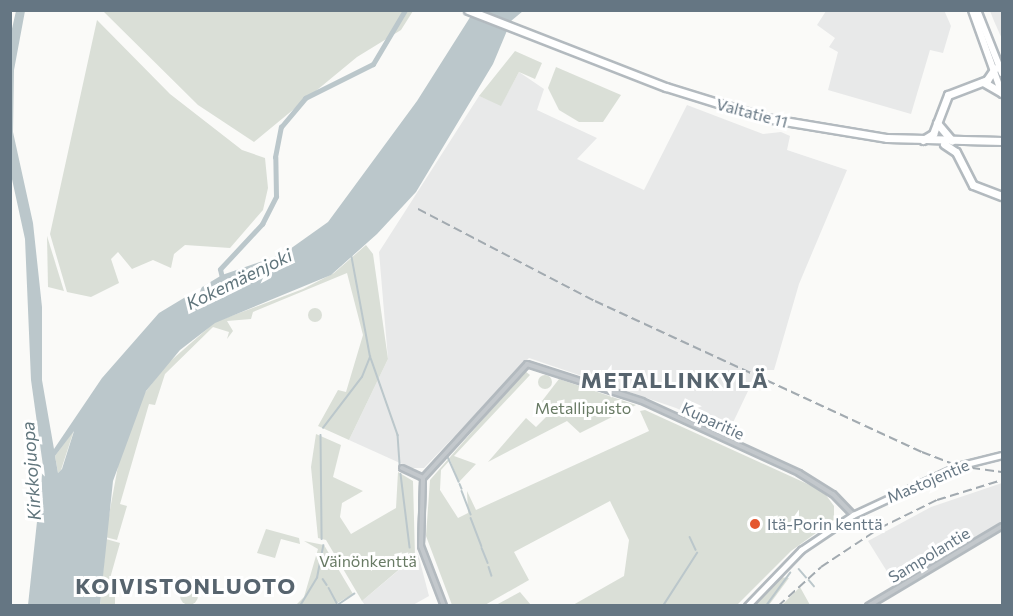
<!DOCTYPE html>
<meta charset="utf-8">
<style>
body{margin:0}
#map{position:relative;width:1013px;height:616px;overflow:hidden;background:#fafaf8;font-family:Commissioner,sans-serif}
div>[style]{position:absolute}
.built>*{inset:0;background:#e8e9e9}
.green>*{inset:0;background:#dadfd7}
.round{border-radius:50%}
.water>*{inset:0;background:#bbc7cb}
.stream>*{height:1.5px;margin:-0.75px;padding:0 0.75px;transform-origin:0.75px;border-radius:0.75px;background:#bbc7cb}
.river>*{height:5px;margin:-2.5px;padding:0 2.5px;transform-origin:2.5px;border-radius:2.5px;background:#bbc7cb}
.roads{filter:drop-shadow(2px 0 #b3babf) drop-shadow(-2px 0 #b3babf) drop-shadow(0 2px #b3babf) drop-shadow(0 -2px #b3babf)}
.tertiary>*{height:4px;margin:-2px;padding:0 2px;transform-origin:2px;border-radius:2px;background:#c3c8cc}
.secondary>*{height:4.5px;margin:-2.25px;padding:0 2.25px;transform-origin:2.25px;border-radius:2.25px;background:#fff}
.primary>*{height:6px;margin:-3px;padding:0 3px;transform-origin:3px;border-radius:3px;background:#fff}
.trunk>*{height:7px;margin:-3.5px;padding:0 3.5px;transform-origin:3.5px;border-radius:3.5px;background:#fff}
.rail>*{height:1.5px;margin-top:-0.75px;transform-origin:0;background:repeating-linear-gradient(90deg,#a2aab0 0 9px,transparent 0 13.5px)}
.dots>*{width:16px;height:16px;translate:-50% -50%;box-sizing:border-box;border:3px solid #fff;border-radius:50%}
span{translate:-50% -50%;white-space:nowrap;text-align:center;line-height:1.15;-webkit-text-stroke:6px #fff;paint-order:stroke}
.street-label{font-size:16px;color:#657683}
.park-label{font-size:16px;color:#687a64}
.poi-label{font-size:16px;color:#657683}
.left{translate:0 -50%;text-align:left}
.water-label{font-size:18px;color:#60757c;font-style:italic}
.district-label{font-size:22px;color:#57646e;font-weight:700;letter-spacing:1.5px}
.frame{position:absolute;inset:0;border:12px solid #657683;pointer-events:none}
</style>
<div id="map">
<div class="built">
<div style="clip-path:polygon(944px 10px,951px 26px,943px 53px,930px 50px,911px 114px,828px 90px,838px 52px,829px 47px,835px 38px,817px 25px,826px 11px)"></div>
<div style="clip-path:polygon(990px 11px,1002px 11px,1002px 39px,994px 21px)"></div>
<div style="clip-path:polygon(519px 72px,544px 89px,537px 110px,597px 138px,577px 159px,644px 190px,687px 105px,763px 134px,781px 132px,790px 136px,787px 150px,847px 170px,799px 284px,774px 370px,758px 370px,728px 433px,676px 408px,529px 358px,424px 468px,411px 468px,349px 440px,388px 359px,379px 252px,479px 96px,501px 105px)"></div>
<div style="clip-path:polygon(1002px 483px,1002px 523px,896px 586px,868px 541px,931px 507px)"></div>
<div style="clip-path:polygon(418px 554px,429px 596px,413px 605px,365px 605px,362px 601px)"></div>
</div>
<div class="green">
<div style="clip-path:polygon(103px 11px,413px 11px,401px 30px,357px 57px,254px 142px,198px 105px)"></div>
<div style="clip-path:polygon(97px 20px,170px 94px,242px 150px,265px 158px,268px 188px,263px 210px,230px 248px,185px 245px,174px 254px,171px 268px,153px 260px,132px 269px,118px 252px,111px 259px,119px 283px,91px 297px,67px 292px,50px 234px)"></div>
<div style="clip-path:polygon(515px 51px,542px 63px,535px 79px,519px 72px,501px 106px,479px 96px)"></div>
<div style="clip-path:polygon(556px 67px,621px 95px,603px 122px,579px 122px,559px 110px,548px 88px)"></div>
<div style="clip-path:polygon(47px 236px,64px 291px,48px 287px)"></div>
<div style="clip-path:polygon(366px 245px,373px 254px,388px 359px,349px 440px,318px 426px,338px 390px,346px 392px,363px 335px,347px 273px,253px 312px,251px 319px,227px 321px,233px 331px,227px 339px,229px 332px,213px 327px,165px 374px,155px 405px,149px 404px,120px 504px,127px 506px,117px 540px,105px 537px,120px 455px,143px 395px,167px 364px,215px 322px,303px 289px,334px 273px)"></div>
<div class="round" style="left:308px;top:308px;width:14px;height:14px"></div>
<div style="clip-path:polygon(525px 371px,530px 375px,454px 456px,476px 464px,459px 482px,450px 460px,441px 470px,440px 490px,458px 518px,468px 513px,467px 491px,476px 510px,649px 431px,640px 411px,645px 410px,823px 491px,834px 506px,834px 520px,791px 551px,737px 605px,573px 605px,624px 576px,629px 540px,610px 501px,514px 552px,529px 580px,485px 605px,452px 605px,426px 536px,430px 480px)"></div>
<div class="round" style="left:538px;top:375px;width:14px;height:14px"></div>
<div style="clip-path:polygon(559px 379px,636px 405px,580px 433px,567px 421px,488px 462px,526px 418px,536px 427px,548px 415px,542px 401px)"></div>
<div style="clip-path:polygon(74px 430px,61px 470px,58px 473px,55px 456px)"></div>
<div style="clip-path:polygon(316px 434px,341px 445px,333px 477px,363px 491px,342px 503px,340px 517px,351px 534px,396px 508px,398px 472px,413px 481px,415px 556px,362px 601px,326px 540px,318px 538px,311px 467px)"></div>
<div style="clip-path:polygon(266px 529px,299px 538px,300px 544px,281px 539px,275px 558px,257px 553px)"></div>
<div style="clip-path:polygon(106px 539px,120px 543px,109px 582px,115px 588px,115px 605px,100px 606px)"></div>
<div style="clip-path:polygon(304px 541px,324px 545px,353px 594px,334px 605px,296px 605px,304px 597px,318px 549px)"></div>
<div style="clip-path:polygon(779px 577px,789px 578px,769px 605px,754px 605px)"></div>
<div style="clip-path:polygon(800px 587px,810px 605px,781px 605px,782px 605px)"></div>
<div class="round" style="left:180px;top:587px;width:18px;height:18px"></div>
<div style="clip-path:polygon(520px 592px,531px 605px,496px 605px)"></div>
</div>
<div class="water">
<div style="clip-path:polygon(evenodd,16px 11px,25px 11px,14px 70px,13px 132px,33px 223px,42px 307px,42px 380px,54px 449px,102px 378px,159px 313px,222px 275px,283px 254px,328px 222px,417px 101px,474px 11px,523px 11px,511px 21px,493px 64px,416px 192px,377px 234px,331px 275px,215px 323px,180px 350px,146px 391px,113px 481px,100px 605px,28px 605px,43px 466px,31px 380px,25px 239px,10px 170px,11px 33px,16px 11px,74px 431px,62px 469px,58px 473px,55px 456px,74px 431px)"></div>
</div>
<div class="stream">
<div style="left:371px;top:358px;width:82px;rotate:70.7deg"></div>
<div style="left:398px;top:435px;width:29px;rotate:86deg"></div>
<div style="left:323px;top:428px;width:64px;rotate:-52.6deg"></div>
<div style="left:362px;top:377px;width:22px;rotate:-68deg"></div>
<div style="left:370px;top:357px;width:105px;rotate:-100.5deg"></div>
<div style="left:321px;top:435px;width:104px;rotate:89.4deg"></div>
<div style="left:448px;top:457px;width:27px;rotate:66deg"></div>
<div style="left:401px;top:474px;width:74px;rotate:83deg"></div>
<div style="left:460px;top:484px;width:5px;rotate:68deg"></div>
<div style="left:462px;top:491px;width:25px;rotate:69deg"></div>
<div style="left:471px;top:518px;width:30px;rotate:69deg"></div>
<div style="left:690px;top:537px;width:14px;rotate:65deg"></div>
<div style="left:482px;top:548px;width:16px;rotate:68deg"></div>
<div style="left:489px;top:567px;width:9px;rotate:72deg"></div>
<div style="left:799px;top:569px;width:11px;rotate:49deg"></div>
<div style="left:323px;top:579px;width:7px;rotate:56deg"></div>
<div style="left:809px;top:580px;width:8px;rotate:50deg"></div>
<div style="left:329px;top:588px;width:17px;rotate:62deg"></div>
<div style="left:300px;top:606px;width:33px;rotate:-59deg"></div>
<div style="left:317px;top:578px;width:33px;rotate:-79deg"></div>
<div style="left:336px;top:606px;width:22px;rotate:-34deg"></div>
<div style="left:663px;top:606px;width:63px;rotate:-57.3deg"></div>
<div style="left:766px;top:606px;width:41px;rotate:-54deg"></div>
</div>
<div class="river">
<div style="left:223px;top:282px;width:13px;rotate:-103deg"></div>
<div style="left:220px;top:269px;width:62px;rotate:-47deg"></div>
<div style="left:262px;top:224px;width:31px;rotate:-63deg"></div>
<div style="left:276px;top:196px;width:39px;rotate:-91deg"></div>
<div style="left:275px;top:157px;width:31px;rotate:-79deg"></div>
<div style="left:281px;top:127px;width:38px;rotate:-50deg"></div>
<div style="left:305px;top:98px;width:76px;rotate:-26.6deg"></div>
<div style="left:373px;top:64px;width:63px;rotate:-59.3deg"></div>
</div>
<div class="roads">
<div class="tertiary">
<div style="left:402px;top:468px;width:23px;rotate:25deg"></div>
<div style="left:444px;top:606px;width:64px;rotate:-111deg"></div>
<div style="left:421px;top:546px;width:68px;rotate:-88.3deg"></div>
<div style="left:423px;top:478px;width:154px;rotate:-47.6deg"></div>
<div style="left:527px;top:364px;width:121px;rotate:17.8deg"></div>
<div style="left:642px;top:401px;width:173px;rotate:24.6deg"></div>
<div style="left:799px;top:473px;width:40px;rotate:32deg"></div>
<div style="left:833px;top:494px;width:29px;rotate:46deg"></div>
<div style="left:868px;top:606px;width:156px;rotate:-30.8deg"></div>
</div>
<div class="secondary">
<div style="left:747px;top:606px;width:78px;rotate:-46deg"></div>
<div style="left:801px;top:550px;width:63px;rotate:-33.9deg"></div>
<div style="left:853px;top:515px;width:116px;rotate:-25deg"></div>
<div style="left:958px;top:466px;width:45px;rotate:-14deg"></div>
</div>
<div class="primary">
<div style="left:972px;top:10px;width:89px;rotate:70.3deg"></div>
<div style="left:977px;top:10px;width:68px;rotate:68.4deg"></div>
</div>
<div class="trunk">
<div style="left:468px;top:10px;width:212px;rotate:21.3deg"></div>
<div style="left:666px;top:87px;width:105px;rotate:17.2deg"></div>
<div style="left:766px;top:118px;width:123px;rotate:9.4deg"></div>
<div style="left:887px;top:138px;width:115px;rotate:1.5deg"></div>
<div style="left:983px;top:82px;width:22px;rotate:30deg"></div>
<div style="left:937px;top:123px;width:23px;rotate:50deg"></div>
<div style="left:923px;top:140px;width:12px;rotate:-31deg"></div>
<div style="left:933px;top:134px;width:42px;rotate:-69deg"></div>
<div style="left:948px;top:95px;width:42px;rotate:-21deg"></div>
<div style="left:987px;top:80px;width:14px;rotate:-56deg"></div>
<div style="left:944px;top:144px;width:14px;rotate:34deg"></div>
<div style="left:956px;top:152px;width:37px;rotate:63deg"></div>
<div style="left:973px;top:185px;width:31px;rotate:21deg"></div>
</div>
</div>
<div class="rail">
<div style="left:418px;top:209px;width:199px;rotate:27.5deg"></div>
<div style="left:595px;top:301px;width:360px;rotate:24.8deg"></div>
<div style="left:922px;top:452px;width:39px;rotate:21deg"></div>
<div style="left:958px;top:466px;width:44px;rotate:7.8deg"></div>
<div style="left:778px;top:606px;width:58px;rotate:-42.2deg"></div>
<div style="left:821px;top:567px;width:71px;rotate:-33.5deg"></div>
<div style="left:880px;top:528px;width:64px;rotate:-26.2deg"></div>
<div style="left:937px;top:500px;width:68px;rotate:-17.1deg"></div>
</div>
<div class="dots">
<div style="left:755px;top:524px;background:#e4572e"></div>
</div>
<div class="street-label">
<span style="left:752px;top:113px;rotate:15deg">Valtatie 11</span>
<span style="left:713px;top:421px;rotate:25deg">Kuparitie</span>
<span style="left:928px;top:481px;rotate:-23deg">Mastojentie</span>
<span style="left:929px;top:555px;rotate:-31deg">Sampolantie</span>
</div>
<div class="park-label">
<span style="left:583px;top:408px">Metallipuisto</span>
<span style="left:368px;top:561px">Väinönkenttä</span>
</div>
<div class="poi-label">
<span class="left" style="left:767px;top:524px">Itä-Porin kenttä</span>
</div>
<div class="water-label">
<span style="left:239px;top:279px;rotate:-26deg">Kokemäenjoki</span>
<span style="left:31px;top:471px;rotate:-94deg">Kirkkojuopa</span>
</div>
<div class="district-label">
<span style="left:675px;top:380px">METALLINKYLÄ</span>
<span style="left:186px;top:586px">KOIVISTONLUOTO</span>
</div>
<div class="frame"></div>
</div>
